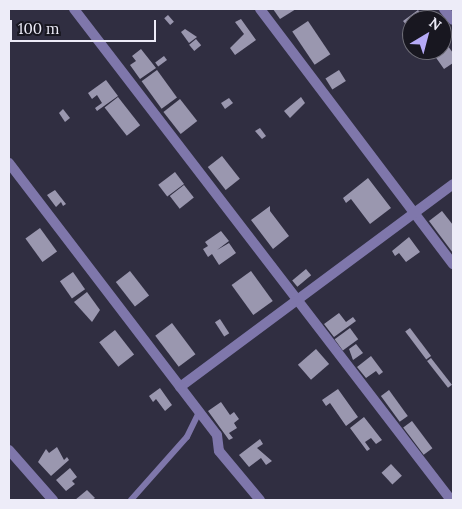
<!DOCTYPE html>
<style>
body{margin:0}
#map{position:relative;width:462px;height:509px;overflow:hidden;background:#302e41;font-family:Lora,serif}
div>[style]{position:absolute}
.building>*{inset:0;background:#9a97af;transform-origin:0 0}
.lane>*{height:5.5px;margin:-2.75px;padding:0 2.75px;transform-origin:2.75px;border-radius:2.75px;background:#7f77ab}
.street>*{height:10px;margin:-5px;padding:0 5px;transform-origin:5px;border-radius:5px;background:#7f77ab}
span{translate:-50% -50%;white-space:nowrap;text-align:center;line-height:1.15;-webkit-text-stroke:5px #181720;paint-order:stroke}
.frame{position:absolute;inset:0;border:10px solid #edecf8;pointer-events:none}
.north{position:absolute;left:402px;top:10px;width:50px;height:50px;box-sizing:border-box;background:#181720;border:1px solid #6d6c76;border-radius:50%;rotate:37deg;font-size:14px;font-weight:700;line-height:20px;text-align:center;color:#edecf8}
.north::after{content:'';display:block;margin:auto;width:18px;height:22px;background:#b7abf8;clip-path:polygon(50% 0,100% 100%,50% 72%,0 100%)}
.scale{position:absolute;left:10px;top:20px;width:146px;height:22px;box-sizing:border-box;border:2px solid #edecf8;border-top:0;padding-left:6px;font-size:15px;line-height:18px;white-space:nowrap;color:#edecf8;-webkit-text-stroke:4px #181720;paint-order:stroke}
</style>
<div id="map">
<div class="building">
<div style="clip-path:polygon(273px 9px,296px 9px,280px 19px)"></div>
<div style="clip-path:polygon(418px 10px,426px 20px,412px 20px,412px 32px,403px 21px)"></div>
<div style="left:168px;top:15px;width:9px;height:5px;rotate:49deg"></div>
<div style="clip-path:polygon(241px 19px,256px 40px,235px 55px,230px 48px,244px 34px,235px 22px)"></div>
<div style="left:308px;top:21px;width:40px;height:19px;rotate:56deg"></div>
<div style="clip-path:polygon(185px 29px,197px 37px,189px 43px,181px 32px)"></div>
<div style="left:196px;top:39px;width:8px;height:9px;rotate:50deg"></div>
<div style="clip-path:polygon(445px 42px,453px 53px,453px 63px,444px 69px,432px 52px,442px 50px)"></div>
<div style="clip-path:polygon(141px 49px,156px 68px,140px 79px,130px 65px,136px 61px,132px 56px)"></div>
<div style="left:164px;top:56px;width:5px;height:11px;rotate:53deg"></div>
<div style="left:157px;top:70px;width:34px;height:19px;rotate:54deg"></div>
<div style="left:339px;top:70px;width:13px;height:16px;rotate:58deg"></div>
<div style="clip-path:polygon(106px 80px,118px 96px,97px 111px,95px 108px,102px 103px,97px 95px,92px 99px,88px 93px)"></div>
<div style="left:118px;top:97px;width:36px;height:17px;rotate:52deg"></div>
<div style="clip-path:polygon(301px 97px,305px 103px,290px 118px,284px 111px)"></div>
<div style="clip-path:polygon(229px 98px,233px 103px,225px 109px,221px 103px)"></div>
<div style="left:180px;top:99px;width:28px;height:21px;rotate:52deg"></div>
<div style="clip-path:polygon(63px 109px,70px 118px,65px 122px,59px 113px)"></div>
<div style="clip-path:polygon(260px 128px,266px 136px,262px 139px,255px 131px)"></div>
<div style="left:222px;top:156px;width:29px;height:18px;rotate:52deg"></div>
<div style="left:175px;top:172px;width:15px;height:21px;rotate:53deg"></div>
<div style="clip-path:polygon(368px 178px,391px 208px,370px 224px,351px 199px,346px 203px,343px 198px)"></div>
<div style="left:184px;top:185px;width:16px;height:18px;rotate:52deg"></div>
<div style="clip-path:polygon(55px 190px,66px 204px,63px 206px,61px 202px,56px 207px,47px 195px)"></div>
<div style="clip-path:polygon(270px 206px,270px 211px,289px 236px,273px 249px,251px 220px)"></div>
<div style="clip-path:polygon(442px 211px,453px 225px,453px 253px,429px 221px)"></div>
<div style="left:40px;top:228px;width:29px;height:18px;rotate:54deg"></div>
<div style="clip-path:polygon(221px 231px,229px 241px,217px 250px,229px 243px,236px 253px,219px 265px,212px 254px,208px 257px,203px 249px,208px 246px,205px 242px)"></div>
<div style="clip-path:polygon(409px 237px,420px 252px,406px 262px,399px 253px,395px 256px,392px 251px)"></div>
<div style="left:306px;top:269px;width:8px;height:18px;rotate:50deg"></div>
<div style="left:130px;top:271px;width:31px;height:18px;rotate:52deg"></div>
<div style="left:251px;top:271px;width:37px;height:24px;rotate:54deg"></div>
<div style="left:73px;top:272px;width:21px;height:16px;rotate:55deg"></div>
<div style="clip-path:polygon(87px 292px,100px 310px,92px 322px,74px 302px)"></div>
<div style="clip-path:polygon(339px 313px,346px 322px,353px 317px,356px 321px,334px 337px,324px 324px)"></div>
<div style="left:220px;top:319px;width:17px;height:6px;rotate:57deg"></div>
<div style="left:172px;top:323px;width:39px;height:21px;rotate:53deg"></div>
<div style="left:350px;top:328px;width:14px;height:19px;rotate:54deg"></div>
<div style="left:410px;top:328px;width:35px;height:6px;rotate:53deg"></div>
<div style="left:115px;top:330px;width:31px;height:20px;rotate:52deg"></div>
<div style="clip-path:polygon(356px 344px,363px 353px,353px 360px,349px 349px)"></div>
<div style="left:316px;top:349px;width:20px;height:24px;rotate:49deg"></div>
<div style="clip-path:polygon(371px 356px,383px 372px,379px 375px,376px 371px,366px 378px,357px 367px)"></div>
<div style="left:431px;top:358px;width:34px;height:5px;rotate:52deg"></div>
<div style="clip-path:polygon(160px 388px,172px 405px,165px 411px,156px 399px,153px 402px,149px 396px)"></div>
<div style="clip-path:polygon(338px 389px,358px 417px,346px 426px,330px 403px,326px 406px,322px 400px)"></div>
<div style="left:389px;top:390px;width:32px;height:10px;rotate:54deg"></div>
<div style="clip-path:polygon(221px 402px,230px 415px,234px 412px,239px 419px,234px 423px,237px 428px,229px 433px,233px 438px,229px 440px,208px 411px)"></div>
<div style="clip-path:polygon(364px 417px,382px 440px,376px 444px,371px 438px,365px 442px,370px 449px,367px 451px,350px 428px)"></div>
<div style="left:412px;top:421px;width:34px;height:11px;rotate:53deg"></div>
<div style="clip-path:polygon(260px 439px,263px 444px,257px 448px,272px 461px,266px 465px,261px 458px,249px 467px,239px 455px)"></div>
<div style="clip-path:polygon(57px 447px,64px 460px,67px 457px,69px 460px,51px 476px,38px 462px,46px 449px,49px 453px)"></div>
<div style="left:391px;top:464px;width:16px;height:13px;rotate:47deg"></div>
<div style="clip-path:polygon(70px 468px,77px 477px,72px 481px,75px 484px,66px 491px,56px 480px)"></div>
<div style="clip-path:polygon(87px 490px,95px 498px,92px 500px,75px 500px)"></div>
</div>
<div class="lane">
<div style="left:131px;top:500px;width:84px;rotate:-48.4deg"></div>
<div style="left:187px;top:437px;width:28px;rotate:-64deg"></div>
</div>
<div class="street">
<div style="left:74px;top:9px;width:619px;rotate:52.48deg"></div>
<div style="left:260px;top:9px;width:320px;rotate:52.9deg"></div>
<div style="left:444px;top:9px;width:14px;rotate:51deg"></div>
<div style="left:9px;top:163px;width:342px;rotate:52.6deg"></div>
<div style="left:217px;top:435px;width:16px;rotate:83deg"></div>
<div style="left:219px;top:451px;width:64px;rotate:50.1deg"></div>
<div style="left:180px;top:387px;width:340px;rotate:-36.6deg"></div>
<div style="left:9px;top:450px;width:67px;rotate:48.7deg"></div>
</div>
<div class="frame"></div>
<div class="north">N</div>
<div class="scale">100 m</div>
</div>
